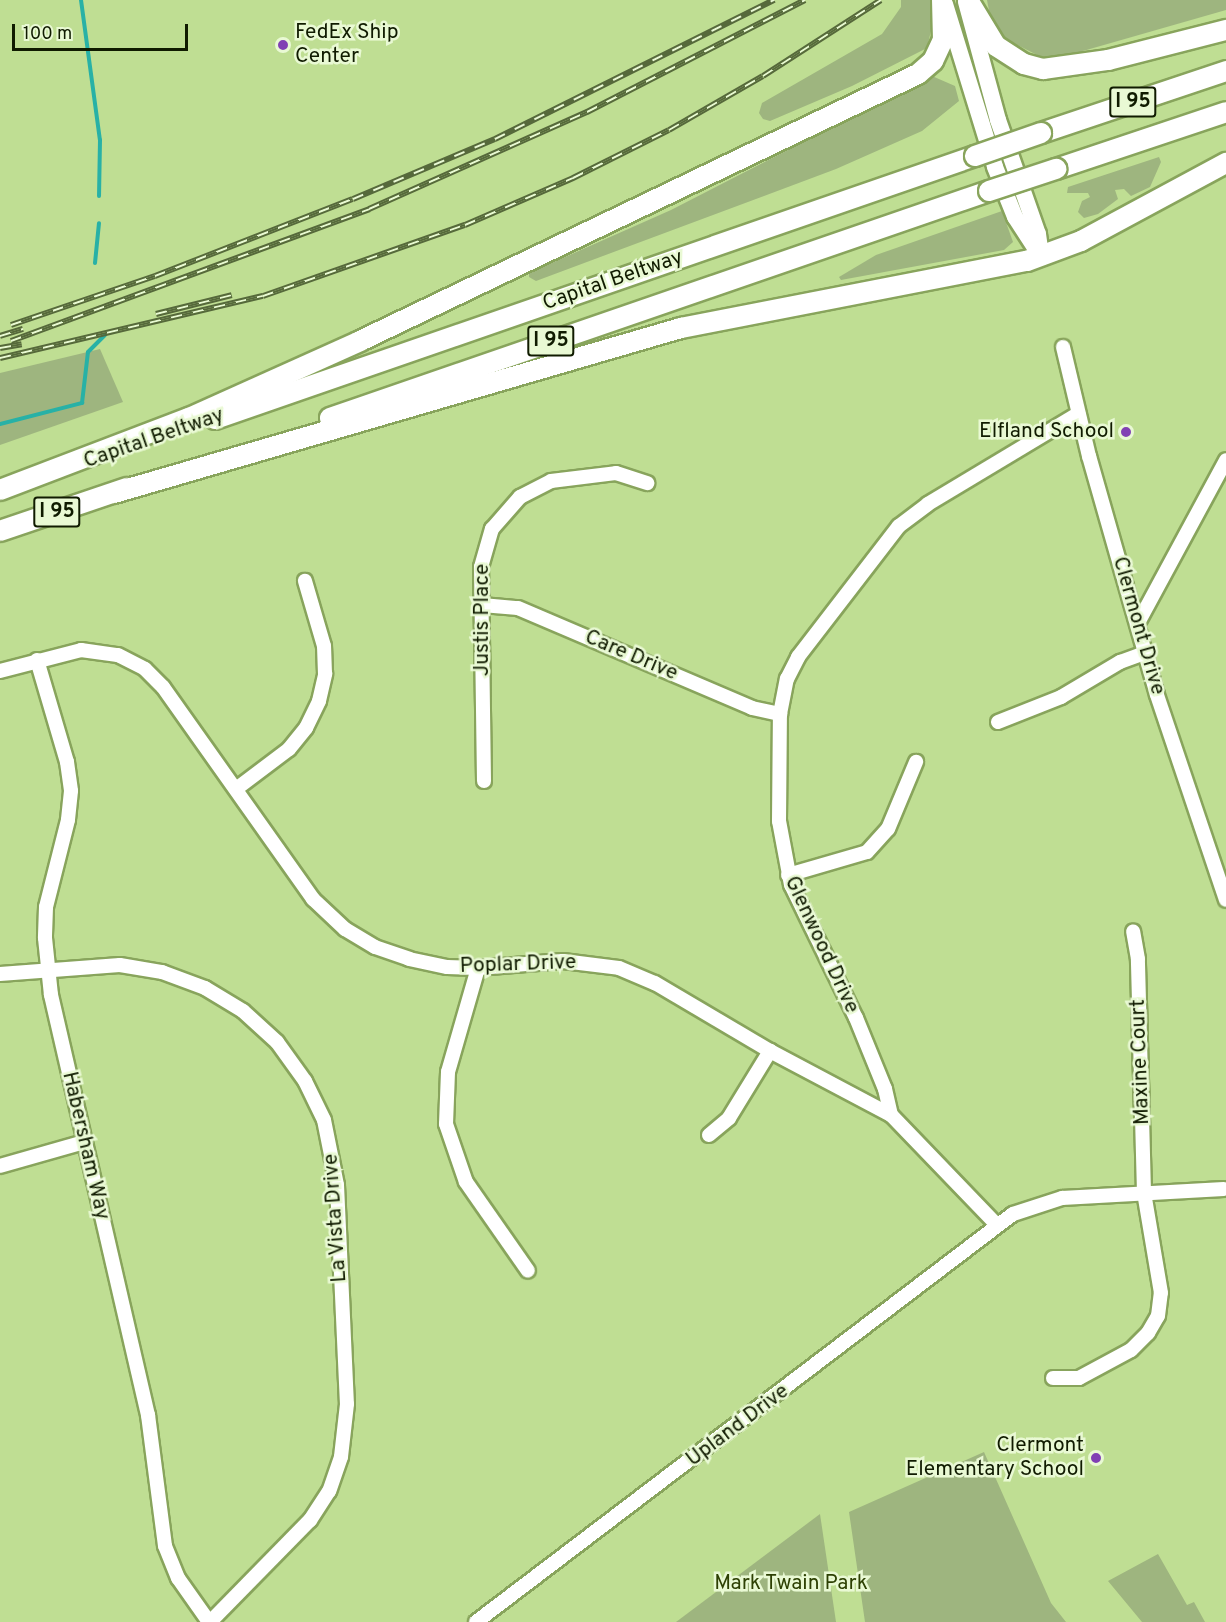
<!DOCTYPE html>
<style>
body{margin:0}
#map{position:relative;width:1226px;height:1622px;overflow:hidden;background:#bfde93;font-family:Overpass,sans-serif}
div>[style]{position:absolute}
.green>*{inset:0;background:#9eb57f}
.stream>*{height:4px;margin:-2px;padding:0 2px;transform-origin:2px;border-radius:2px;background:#28b1a6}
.roads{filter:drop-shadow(2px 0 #88a45c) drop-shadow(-2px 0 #88a45c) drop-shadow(0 2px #88a45c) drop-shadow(0 -2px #88a45c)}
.minor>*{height:14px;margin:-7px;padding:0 7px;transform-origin:7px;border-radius:7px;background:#fff}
.major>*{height:16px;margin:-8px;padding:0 8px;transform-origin:8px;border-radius:8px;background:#fff}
.highway>*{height:20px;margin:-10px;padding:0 10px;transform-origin:10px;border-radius:10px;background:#fff}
.rail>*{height:6px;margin-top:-3px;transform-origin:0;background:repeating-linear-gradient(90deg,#e9f9d4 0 11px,#56693b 0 22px);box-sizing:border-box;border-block:2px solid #56693b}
.bridges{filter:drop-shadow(2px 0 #88a45c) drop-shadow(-2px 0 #88a45c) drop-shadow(0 2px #88a45c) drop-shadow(0 -2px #88a45c)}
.highway-bridge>*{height:20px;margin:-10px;padding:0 10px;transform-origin:10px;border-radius:10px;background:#fff}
.dots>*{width:16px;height:16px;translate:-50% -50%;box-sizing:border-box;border:3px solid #e9f9d4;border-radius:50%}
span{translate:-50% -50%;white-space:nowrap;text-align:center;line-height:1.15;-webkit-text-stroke:5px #e9f9d4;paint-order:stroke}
.shield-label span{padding:2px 4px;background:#e9f9d4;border:2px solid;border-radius:4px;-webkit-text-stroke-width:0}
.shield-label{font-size:20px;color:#101b00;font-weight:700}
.poi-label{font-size:21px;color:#101b00}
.left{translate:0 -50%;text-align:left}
.right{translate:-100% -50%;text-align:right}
.street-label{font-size:21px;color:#101b00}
.park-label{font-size:21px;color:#2d4003}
.scale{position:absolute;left:12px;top:24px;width:176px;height:27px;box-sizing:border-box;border:3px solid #101b00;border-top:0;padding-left:8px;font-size:18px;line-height:21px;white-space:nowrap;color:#101b00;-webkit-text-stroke:4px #e9f9d4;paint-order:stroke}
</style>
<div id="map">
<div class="green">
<div style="clip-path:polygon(901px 0,930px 0,933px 22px,927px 48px,852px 86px,770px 121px,763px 119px,759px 113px,762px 103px,882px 34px,901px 7px)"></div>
<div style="clip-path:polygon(987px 0,1226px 0,1226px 10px,1062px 57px,1039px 56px,1004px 38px,992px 26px)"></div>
<div style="clip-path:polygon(932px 76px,955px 86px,959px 101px,922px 131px,836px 169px,536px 281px,529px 277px,529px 273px,671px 210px)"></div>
<div style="clip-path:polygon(1159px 157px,1161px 162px,1150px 187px,1131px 196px,1124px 189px,1115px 190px,1118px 199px,1098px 214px,1084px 218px,1078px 212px,1082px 201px,1090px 197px,1088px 193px,1067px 193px,1068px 187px)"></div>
<div style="clip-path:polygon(1002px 211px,1013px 242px,1004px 250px,841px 280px,839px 277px,876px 255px)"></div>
<div style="clip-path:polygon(100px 349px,123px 402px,0 445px,0 373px)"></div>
<div style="clip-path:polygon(984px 1452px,1051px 1603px,1066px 1622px,865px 1622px,849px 1512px)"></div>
<div style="clip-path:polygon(820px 1514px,836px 1622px,676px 1622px)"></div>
<div style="clip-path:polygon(1158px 1554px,1187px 1605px,1194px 1602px,1205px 1622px,1142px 1622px,1108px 1581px)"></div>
</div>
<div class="stream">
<div style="left:81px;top:0;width:141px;rotate:82.3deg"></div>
<div style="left:100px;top:140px;width:56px;rotate:91deg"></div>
<div style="left:95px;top:263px;width:40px;rotate:-84.3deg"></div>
<div style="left:0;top:424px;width:85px;rotate:-14.4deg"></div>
<div style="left:82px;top:403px;width:51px;rotate:-83.3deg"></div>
<div style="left:88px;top:352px;width:24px;rotate:-45deg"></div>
</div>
<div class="roads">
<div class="minor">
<div style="left:1063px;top:347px;width:112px;rotate:76.6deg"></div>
<div style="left:1089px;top:456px;width:248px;rotate:74.1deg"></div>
<div style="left:1157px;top:695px;width:216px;rotate:71.4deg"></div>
<div style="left:482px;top:605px;width:36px;rotate:5deg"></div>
<div style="left:518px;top:608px;width:254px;rotate:23.1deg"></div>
<div style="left:752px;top:708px;width:29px;rotate:12deg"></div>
<div style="left:1138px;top:623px;width:185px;rotate:-61.6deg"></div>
<div style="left:37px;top:660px;width:106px;rotate:73.6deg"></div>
<div style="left:67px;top:762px;width:29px;rotate:82deg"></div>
<div style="left:71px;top:791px;width:29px;rotate:96deg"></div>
<div style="left:68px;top:820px;width:90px;rotate:104.2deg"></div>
<div style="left:46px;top:907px;width:31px;rotate:92deg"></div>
<div style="left:45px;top:938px;width:57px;rotate:84deg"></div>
<div style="left:51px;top:995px;width:431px;rotate:77deg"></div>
<div style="left:148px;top:1415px;width:132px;rotate:82.6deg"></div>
<div style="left:165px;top:1546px;width:35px;rotate:68deg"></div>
<div style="left:178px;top:1578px;width:54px;rotate:54.8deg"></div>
<div style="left:0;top:671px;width:84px;rotate:-14.5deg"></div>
<div style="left:81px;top:650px;width:37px;rotate:8deg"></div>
<div style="left:118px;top:655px;width:30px;rotate:27deg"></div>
<div style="left:145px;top:669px;width:25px;rotate:45deg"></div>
<div style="left:163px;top:687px;width:260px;rotate:54.7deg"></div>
<div style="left:313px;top:899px;width:44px;rotate:43.2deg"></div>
<div style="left:345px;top:929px;width:35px;rotate:31deg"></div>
<div style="left:375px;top:947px;width:36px;rotate:19deg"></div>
<div style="left:409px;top:959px;width:39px;rotate:12deg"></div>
<div style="left:447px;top:967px;width:31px;rotate:2deg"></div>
<div style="left:478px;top:968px;width:85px;rotate:-4.7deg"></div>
<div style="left:563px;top:961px;width:56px;rotate:7.1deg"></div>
<div style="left:619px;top:968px;width:39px;rotate:23deg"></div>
<div style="left:655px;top:983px;width:134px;rotate:30.6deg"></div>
<div style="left:770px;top:1051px;width:137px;rotate:27.9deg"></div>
<div style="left:998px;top:722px;width:68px;rotate:-21.6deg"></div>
<div style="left:1061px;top:697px;width:69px;rotate:-30.7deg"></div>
<div style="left:1120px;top:662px;width:27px;rotate:-20deg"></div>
<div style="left:484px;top:781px;width:214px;rotate:-90.8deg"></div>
<div style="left:481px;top:567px;width:40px;rotate:-74deg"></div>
<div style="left:492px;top:529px;width:43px;rotate:-48.8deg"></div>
<div style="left:520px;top:497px;width:35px;rotate:-27deg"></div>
<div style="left:551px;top:481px;width:65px;rotate:-7deg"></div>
<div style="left:616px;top:473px;width:33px;rotate:18deg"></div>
<div style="left:236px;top:789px;width:66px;rotate:-37deg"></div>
<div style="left:289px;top:749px;width:27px;rotate:-51deg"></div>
<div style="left:306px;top:728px;width:30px;rotate:-64deg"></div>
<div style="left:319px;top:701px;width:28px;rotate:-77deg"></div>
<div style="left:325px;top:674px;width:28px;rotate:-92deg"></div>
<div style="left:324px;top:646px;width:68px;rotate:-106.3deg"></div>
<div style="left:788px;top:875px;width:82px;rotate:-16.2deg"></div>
<div style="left:867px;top:852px;width:31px;rotate:-48deg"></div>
<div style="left:888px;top:829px;width:73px;rotate:-67.3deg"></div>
<div style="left:478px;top:968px;width:108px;rotate:106.1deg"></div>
<div style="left:448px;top:1072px;width:52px;rotate:92.2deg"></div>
<div style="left:446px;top:1124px;width:61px;rotate:71deg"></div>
<div style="left:466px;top:1182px;width:108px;rotate:55.1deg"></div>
<div style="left:0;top:974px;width:120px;rotate:-4.3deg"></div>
<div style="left:120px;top:965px;width:43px;rotate:9.5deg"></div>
<div style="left:162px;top:972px;width:46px;rotate:20.4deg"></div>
<div style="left:205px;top:988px;width:44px;rotate:31.2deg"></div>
<div style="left:243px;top:1011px;width:46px;rotate:42.4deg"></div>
<div style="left:277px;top:1042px;width:48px;rotate:54.3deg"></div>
<div style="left:305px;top:1081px;width:43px;rotate:64deg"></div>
<div style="left:324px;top:1120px;width:66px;rotate:78.7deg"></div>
<div style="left:337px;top:1185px;width:219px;rotate:87.4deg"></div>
<div style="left:347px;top:1404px;width:53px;rotate:96.5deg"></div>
<div style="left:341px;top:1457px;width:36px;rotate:109deg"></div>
<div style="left:329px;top:1491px;width:35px;rotate:123deg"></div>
<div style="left:310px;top:1520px;width:143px;rotate:134.4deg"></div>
<div style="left:709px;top:1135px;width:26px;rotate:-40deg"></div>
<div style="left:729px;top:1118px;width:79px;rotate:-58.5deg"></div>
<div style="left:0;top:1166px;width:87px;rotate:-15.9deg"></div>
<div style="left:996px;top:1224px;width:151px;rotate:-133.9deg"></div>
<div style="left:891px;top:1115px;width:27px;rotate:-103deg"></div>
<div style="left:885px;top:1089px;width:77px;rotate:-112.2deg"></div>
<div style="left:856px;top:1018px;width:148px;rotate:-116deg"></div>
<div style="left:791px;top:885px;width:65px;rotate:-100.6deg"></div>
<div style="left:779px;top:821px;width:107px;rotate:-89.5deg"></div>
<div style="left:780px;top:714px;width:36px;rotate:-79deg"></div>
<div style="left:787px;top:679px;width:25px;rotate:-63deg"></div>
<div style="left:798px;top:657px;width:165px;rotate:-52.4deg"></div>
<div style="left:899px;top:526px;width:36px;rotate:-37deg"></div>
<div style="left:928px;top:504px;width:175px;rotate:-31deg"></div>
<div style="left:1053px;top:1378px;width:26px"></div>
<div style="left:1079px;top:1378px;width:59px;rotate:-28.3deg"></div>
<div style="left:1131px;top:1350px;width:24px;rotate:-45deg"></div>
<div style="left:1148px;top:1333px;width:20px;rotate:-60deg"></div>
<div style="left:1158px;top:1316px;width:23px;rotate:-83deg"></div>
<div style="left:1161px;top:1293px;width:101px;rotate:-99.6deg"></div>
<div style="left:1144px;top:1193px;width:234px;rotate:-91.5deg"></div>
<div style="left:1138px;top:959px;width:28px;rotate:-100deg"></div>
<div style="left:476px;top:1622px;width:674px;rotate:-37.23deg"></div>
<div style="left:1013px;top:1214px;width:52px;rotate:-18.1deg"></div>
<div style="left:1062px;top:1198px;width:162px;rotate:-3.2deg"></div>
</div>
<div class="major">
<div style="left:966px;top:2px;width:122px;rotate:74.8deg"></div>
<div style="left:998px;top:120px;width:121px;rotate:70.7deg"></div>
<div style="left:1038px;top:234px;width:22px;rotate:82deg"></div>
<div style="left:945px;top:4px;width:170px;rotate:72.9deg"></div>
<div style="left:995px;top:167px;width:54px;rotate:68.2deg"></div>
<div style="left:1015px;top:217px;width:48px;rotate:57deg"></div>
</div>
<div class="highway">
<div style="left:968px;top:0;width:54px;rotate:58.7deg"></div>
<div style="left:996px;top:46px;width:33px;rotate:33deg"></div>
<div style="left:1024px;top:64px;width:20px;rotate:15deg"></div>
<div style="left:1043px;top:69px;width:66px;rotate:-7.9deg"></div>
<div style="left:1108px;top:60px;width:122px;rotate:-14.3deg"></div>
<div style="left:1041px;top:133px;width:195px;rotate:-18.5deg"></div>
<div style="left:1056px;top:169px;width:179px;rotate:-18.5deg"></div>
<div style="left:330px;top:418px;width:697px;rotate:-19.01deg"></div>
<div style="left:215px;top:419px;width:804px;rotate:-19.09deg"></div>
<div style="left:0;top:490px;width:202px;rotate:-20.9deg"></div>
<div style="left:189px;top:418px;width:188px;rotate:-24.2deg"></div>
<div style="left:360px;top:341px;width:619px;rotate:-25.57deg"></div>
<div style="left:918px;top:74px;width:20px;rotate:-41deg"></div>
<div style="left:933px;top:61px;width:23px;rotate:-65deg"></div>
<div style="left:943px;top:40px;width:40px;rotate:-91.4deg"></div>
<div style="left:114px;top:493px;width:591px;rotate:-16.23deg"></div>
<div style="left:681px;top:328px;width:352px;rotate:-11deg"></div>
<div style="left:1027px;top:261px;width:58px;rotate:-20.3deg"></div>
<div style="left:1081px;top:241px;width:165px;rotate:-28.3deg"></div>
<div style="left:0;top:531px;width:134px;rotate:-18.7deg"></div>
</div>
</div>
<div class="rail">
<div style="left:156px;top:314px;width:78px;rotate:-14deg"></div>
<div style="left:11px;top:325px;width:152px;rotate:-18.8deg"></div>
<div style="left:155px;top:276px;width:212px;rotate:-21.3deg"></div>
<div style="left:353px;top:199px;width:154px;rotate:-22.9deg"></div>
<div style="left:495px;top:139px;width:312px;rotate:-26.5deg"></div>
<div style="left:0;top:336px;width:24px;rotate:-17deg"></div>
<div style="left:11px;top:341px;width:382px;rotate:-20.2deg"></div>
<div style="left:369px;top:209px;width:239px;rotate:-24deg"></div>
<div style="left:587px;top:112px;width:245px;rotate:-27.2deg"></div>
<div style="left:0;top:348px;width:22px;rotate:-10deg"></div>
<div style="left:0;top:358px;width:270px;rotate:-13.3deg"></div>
<div style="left:263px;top:296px;width:214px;rotate:-19.4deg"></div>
<div style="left:465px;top:225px;width:118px;rotate:-23.5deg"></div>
<div style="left:573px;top:178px;width:107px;rotate:-26.6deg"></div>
<div style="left:669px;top:130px;width:108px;rotate:-29.9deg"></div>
<div style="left:763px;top:76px;width:140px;rotate:-32.8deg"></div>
</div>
<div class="bridges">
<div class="highway-bridge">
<div style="left:975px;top:156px;width:70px;rotate:-19.2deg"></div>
<div style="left:989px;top:191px;width:71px;rotate:-18.2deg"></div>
</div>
</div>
<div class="dots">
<div style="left:283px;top:45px;background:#8140b4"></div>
<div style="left:1126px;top:432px;background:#8140b4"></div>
<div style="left:1096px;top:1458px;background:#8140b4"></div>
</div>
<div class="shield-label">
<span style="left:1133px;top:102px">I 95</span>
<span style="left:551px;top:341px">I 95</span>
<span style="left:57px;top:512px">I 95</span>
</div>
<div class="poi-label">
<span class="left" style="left:295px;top:45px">FedEx Ship<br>Center</span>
<span class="right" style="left:1114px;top:432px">Elfland School</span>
<span class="right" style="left:1084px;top:1458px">Clermont<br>Elementary School</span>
</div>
<div class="street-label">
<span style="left:613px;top:281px;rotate:-19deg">Capital Beltway</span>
<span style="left:154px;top:439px;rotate:-19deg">Capital Beltway</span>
<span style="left:483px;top:620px;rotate:-90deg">Justis Place</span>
<span style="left:1138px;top:626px;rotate:74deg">Clermont Drive</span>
<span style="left:631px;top:656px;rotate:23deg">Care Drive</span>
<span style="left:821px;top:945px;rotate:65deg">Glenwood Drive</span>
<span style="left:518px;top:965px;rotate:-2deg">Poplar Drive</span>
<span style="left:1141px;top:1062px;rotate:-92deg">Maxine Court</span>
<span style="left:85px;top:1146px;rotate:77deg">Habersham Way</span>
<span style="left:336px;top:1218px;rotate:-94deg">La Vista Drive</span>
<span style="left:738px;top:1426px;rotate:-37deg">Upland Drive</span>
</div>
<div class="park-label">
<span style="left:791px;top:1584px">Mark Twain Park</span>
</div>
<div class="scale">100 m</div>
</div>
